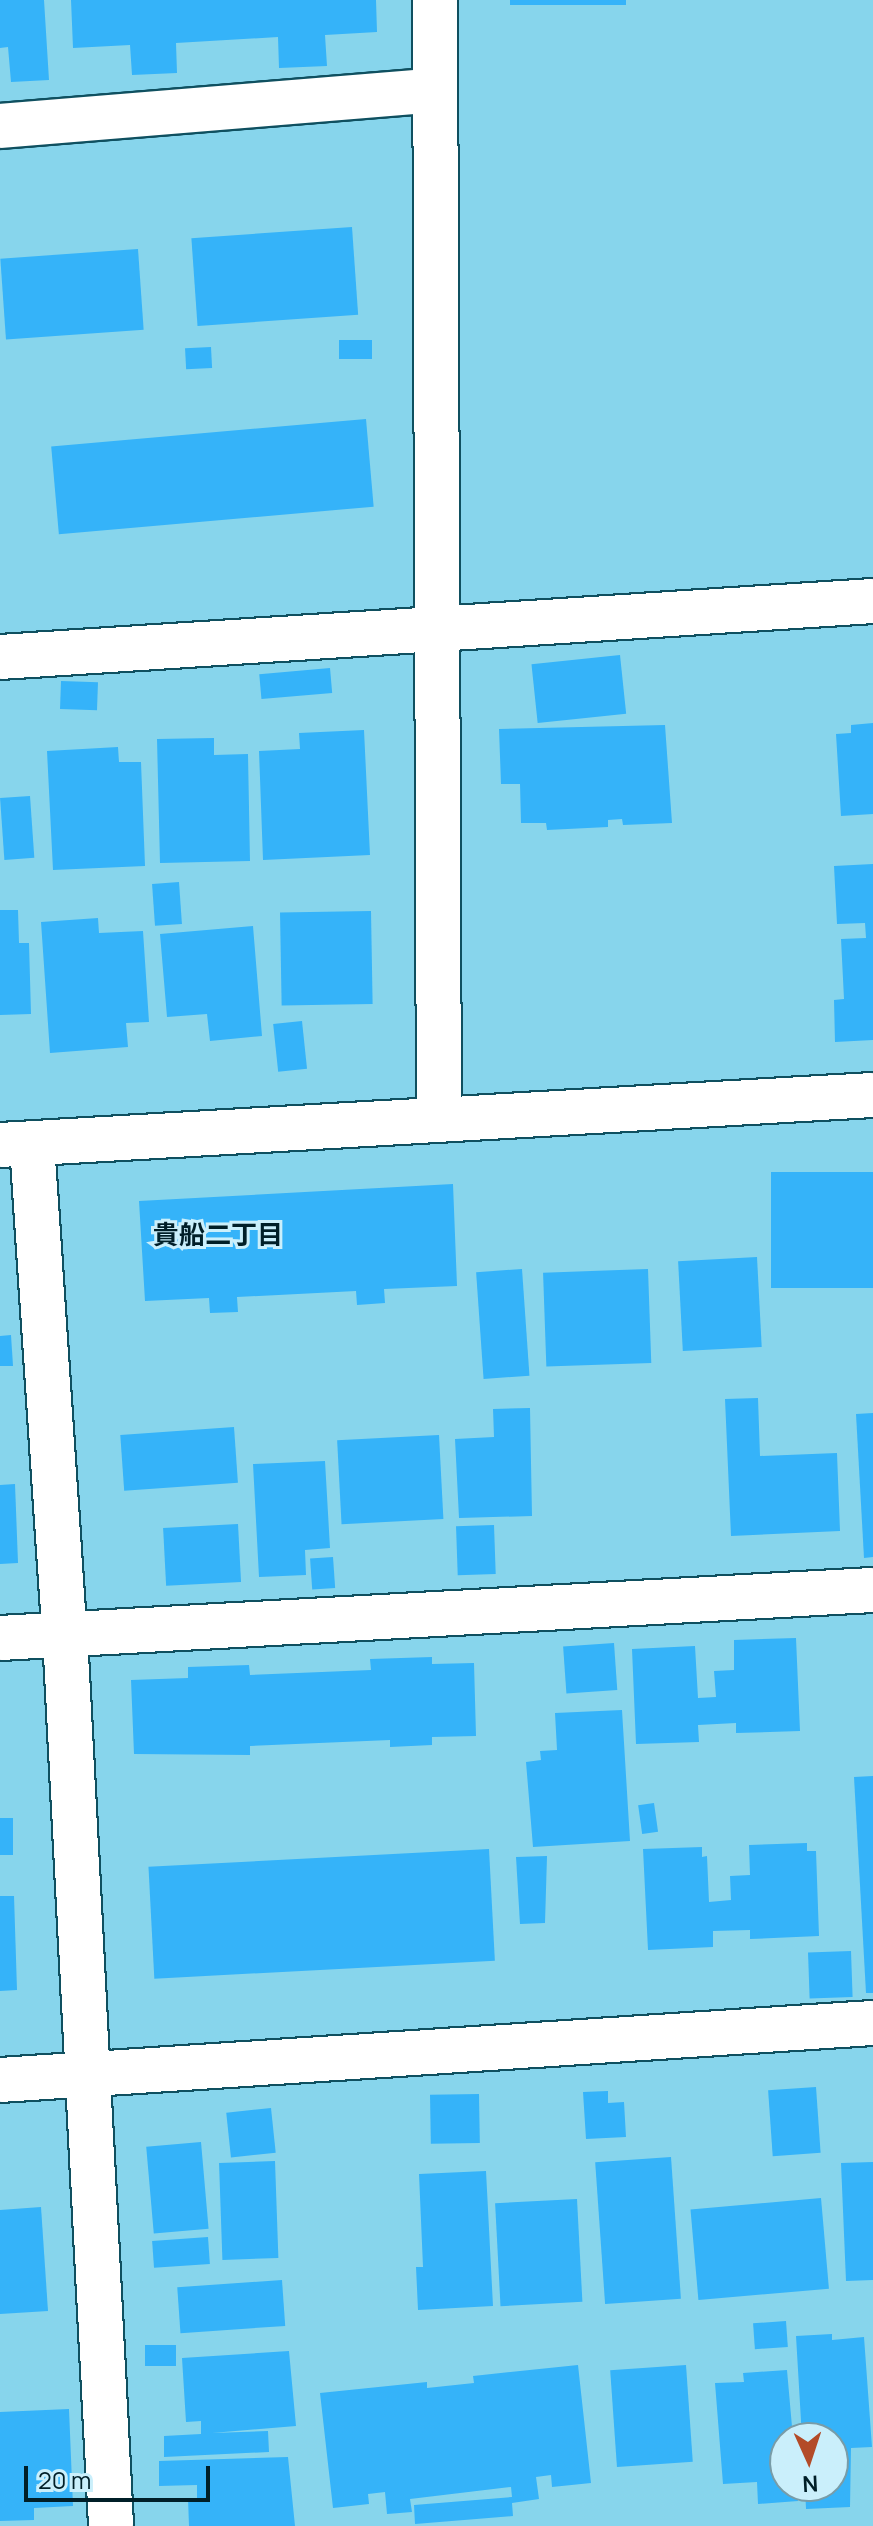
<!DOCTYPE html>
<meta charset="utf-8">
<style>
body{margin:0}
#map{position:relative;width:873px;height:2526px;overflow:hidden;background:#87d5ec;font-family:Manrope,"Noto Sans JP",sans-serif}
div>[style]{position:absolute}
.building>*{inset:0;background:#35b3f9;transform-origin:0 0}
.roads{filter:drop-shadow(2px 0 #0f5060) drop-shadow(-2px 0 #0f5060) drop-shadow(0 2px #0f5060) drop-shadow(0 -2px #0f5060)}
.street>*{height:44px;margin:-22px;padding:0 22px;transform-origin:22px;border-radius:22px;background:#fff}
.secondary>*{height:44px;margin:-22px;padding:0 22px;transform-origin:22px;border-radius:22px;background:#fff}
span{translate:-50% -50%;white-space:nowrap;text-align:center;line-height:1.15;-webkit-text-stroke:6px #caeffb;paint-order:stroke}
.neighbourhood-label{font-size:26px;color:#001f28;font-weight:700}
.north{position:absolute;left:769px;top:2422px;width:80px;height:80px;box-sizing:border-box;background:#caeffb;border:2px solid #799ca7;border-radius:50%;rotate:177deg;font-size:22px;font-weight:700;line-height:32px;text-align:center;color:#001f28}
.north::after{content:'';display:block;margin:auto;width:28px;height:36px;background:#b34b28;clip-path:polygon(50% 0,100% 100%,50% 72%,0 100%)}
.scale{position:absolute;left:24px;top:2466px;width:186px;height:36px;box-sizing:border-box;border:4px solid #001f28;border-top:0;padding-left:10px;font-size:24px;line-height:28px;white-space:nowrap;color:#001f28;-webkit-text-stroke:6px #caeffb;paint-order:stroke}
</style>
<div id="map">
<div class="building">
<div style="clip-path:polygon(0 0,44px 0,49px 80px,11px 82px,8px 47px,0 48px)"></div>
<div style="clip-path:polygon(71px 0,376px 0,377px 32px,325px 35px,327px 66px,279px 68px,278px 37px,176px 43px,177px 73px,132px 75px,130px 45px,73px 48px)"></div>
<div style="left:510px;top:0;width:116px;height:5px"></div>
<div style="left:352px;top:227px;width:88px;height:161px;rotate:86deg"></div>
<div style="left:138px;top:249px;width:81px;height:138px;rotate:86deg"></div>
<div style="left:372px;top:340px;width:19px;height:33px;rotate:90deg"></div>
<div style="left:211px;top:347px;width:21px;height:26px;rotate:87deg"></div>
<div style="left:366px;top:419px;width:88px;height:316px;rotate:85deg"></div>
<div style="left:620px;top:655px;width:59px;height:89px;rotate:84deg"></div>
<div style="left:330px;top:668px;width:25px;height:71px;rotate:85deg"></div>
<div style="left:61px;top:681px;width:37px;height:28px;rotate:2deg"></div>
<div style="clip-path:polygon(873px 723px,873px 814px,841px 816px,836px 734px,851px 733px,851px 725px)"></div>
<div style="clip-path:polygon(665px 725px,672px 823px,623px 825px,622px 819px,608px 820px,608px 827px,547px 830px,546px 823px,521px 823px,520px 784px,501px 784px,499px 729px)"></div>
<div style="clip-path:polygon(364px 730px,370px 855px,263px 860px,259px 751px,300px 749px,299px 733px)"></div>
<div style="clip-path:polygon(214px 738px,214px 755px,248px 754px,250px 861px,160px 863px,157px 739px)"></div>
<div style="clip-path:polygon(118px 747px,119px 762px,141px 762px,145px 866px,53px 870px,47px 751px)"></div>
<div style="left:30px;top:796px;width:62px;height:30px;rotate:86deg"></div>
<div style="clip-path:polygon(873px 864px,873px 1040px,835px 1042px,834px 1000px,844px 999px,841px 939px,866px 938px,865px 923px,837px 924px,834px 866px)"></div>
<div style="left:179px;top:882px;width:42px;height:27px;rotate:86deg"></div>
<div style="clip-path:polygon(0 910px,18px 910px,19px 943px,29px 943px,31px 1014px,0 1015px)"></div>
<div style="left:371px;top:911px;width:93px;height:91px;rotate:89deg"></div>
<div style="clip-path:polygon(98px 918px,99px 933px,143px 931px,149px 1022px,126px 1023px,128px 1047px,50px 1053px,41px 922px)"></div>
<div style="clip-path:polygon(253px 926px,262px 1036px,210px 1041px,207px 1014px,167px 1017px,160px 934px)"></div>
<div style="left:302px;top:1021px;width:48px;height:29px;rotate:84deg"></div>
<div style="left:873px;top:1172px;width:116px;height:102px;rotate:90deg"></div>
<div style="clip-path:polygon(453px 1184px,457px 1286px,384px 1289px,385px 1303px,357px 1305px,356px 1291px,237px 1297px,238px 1312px,210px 1313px,209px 1298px,145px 1301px,139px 1201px)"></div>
<div style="left:757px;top:1257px;width:90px;height:79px;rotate:87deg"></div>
<div style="left:522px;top:1269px;width:107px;height:46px;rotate:86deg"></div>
<div style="left:648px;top:1269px;width:94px;height:105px;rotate:88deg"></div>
<div style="clip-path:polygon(11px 1335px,13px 1366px,0 1366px,0 1336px)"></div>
<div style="clip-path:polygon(758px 1398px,760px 1456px,837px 1453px,840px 1531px,731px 1536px,725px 1399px)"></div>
<div style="clip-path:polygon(530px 1408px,532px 1516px,459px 1518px,455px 1439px,494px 1437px,493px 1409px)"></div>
<div style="clip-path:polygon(873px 1413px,873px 1557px,864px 1558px,856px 1414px)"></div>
<div style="left:234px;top:1427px;width:56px;height:114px;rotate:86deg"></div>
<div style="left:439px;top:1435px;width:84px;height:102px;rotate:87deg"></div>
<div style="clip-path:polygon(325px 1461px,330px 1548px,305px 1550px,306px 1575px,259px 1577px,253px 1464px)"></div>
<div style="clip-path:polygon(15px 1484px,18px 1563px,0 1564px,0 1485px)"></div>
<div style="left:238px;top:1524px;width:58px;height:75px;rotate:87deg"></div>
<div style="left:494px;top:1525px;width:49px;height:38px;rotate:88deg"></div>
<div style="left:333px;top:1557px;width:31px;height:23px;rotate:86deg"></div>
<div style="clip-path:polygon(796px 1638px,800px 1731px,736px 1733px,736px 1723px,698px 1725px,699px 1742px,636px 1744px,632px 1649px,695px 1646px,698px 1698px,716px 1697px,714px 1671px,734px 1670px,734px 1640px)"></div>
<div style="left:614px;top:1643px;width:47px;height:51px;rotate:86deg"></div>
<div style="clip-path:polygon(432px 1657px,432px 1664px,474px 1663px,476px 1736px,432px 1737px,432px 1745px,390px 1747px,390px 1740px,250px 1746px,250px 1755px,134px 1754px,131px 1680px,188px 1678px,188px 1667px,249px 1665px,250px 1675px,371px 1670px,370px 1659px)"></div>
<div style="clip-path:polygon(622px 1710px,630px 1841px,533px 1847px,526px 1762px,541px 1760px,540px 1751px,557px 1750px,555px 1713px)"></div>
<div style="clip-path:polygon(873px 1776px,873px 1993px,866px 1993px,854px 1777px)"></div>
<div style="left:654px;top:1803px;width:29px;height:16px;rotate:82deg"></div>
<div style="left:0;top:1818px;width:13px;height:37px"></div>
<div style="clip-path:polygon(807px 1843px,807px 1851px,816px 1851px,819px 1936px,750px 1939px,750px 1930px,713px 1931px,713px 1947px,648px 1950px,643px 1849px,702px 1847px,702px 1857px,707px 1856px,709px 1902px,731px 1900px,730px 1876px,750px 1875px,749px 1845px)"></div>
<div style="left:489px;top:1849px;width:112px;height:341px;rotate:87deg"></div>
<div style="clip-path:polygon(547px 1856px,545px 1923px,520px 1924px,516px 1857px)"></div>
<div style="clip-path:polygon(0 1896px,14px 1896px,17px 1990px,0 1991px)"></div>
<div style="left:851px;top:1951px;width:46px;height:43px;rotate:88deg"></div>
<div style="left:816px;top:2087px;width:66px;height:48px;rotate:86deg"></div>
<div style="clip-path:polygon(608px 2091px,608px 2103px,624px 2102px,626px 2137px,586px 2139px,583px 2092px)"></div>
<div style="left:479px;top:2094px;width:49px;height:49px;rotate:89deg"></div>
<div style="left:271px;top:2108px;width:45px;height:45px;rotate:84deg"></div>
<div style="left:201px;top:2142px;width:87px;height:55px;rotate:85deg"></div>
<div style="left:671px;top:2157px;width:142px;height:76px;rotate:86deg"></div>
<div style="left:275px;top:2161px;width:97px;height:56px;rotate:88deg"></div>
<div style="clip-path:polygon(873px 2162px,873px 2280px,846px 2281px,841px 2163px)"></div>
<div style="clip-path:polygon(486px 2171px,493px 2306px,418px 2310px,416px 2267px,423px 2267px,419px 2174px)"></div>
<div style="left:821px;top:2198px;width:91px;height:131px;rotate:85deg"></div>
<div style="left:577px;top:2199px;width:103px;height:82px;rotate:87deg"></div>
<div style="clip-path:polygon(41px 2207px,48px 2311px,0 2314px,0 2210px)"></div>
<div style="left:208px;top:2237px;width:27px;height:56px;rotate:86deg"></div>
<div style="left:282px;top:2280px;width:46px;height:105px;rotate:86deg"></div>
<div style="left:786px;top:2321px;width:26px;height:33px;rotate:86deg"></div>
<div style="clip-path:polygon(832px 2334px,832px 2340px,864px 2337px,872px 2447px,851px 2448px,850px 2507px,806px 2509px,805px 2486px,833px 2486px,833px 2438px,802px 2438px,796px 2336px)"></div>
<div style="left:176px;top:2345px;width:21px;height:31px;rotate:90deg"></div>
<div style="clip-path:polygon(289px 2351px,296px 2426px,212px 2433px,268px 2431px,269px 2452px,164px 2457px,164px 2436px,201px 2434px,201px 2421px,186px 2422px,182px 2358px)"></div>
<div style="clip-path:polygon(578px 2365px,591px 2483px,552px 2487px,551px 2475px,536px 2477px,539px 2499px,512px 2503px,513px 2516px,415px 2524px,414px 2505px,512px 2497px,511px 2487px,410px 2499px,412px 2512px,387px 2514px,385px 2492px,368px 2494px,369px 2504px,333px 2508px,320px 2393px,427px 2382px,427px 2388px,474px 2383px,473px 2376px)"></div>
<div style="left:686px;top:2365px;width:97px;height:76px;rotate:86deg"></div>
<div style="clip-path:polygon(787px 2370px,793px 2438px,785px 2438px,785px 2486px,796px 2486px,798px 2501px,758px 2504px,757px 2482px,723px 2484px,715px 2383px,744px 2382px,743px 2373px)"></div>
<div style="clip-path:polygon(69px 2409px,73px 2506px,34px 2508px,34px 2520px,0 2521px,0 2412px)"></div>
<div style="clip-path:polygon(288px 2457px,295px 2526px,189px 2526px,188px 2498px,197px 2498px,197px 2485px,159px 2486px,159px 2461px)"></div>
</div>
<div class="roads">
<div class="street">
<div style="left:435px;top:0;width:1120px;rotate:89.8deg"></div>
<div style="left:0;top:126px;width:435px;rotate:-4.7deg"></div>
<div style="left:0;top:657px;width:875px;rotate:-3.67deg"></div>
<div style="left:32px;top:1144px;width:492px;rotate:86.2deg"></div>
<div style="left:65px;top:1635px;width:892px;rotate:87.04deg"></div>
<div style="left:0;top:1638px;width:874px;rotate:-3.15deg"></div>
<div style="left:0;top:2080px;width:875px;rotate:-3.74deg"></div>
</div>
<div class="secondary">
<div style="left:0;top:1145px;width:874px;rotate:-3.28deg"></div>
</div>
</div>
<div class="neighbourhood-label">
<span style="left:218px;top:1235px">貴船二丁目</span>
</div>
<div class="north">N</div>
<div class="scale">20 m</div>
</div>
